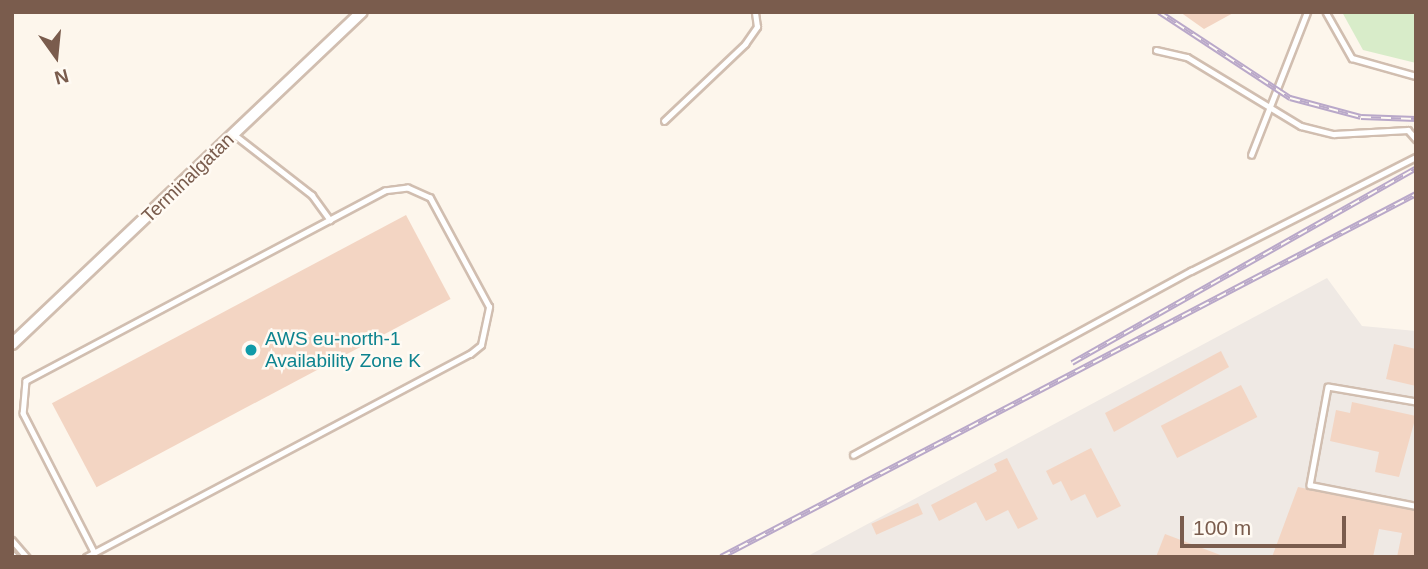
<!DOCTYPE html>
<style>
body{margin:0}
#map{position:relative;width:1428px;height:569px;overflow:hidden;background:#fdf6ec;font-family:Arial,sans-serif}
div>[style]{position:absolute}
.industrial>*{inset:0;background:#efe9e4}
.green>*{inset:0;background:#d8ecc9}
.building>*{inset:0;background:#f3d5c3;transform-origin:0 0}
.roads{filter:drop-shadow(2px 0 #d1beb0) drop-shadow(-2px 0 #d1beb0) drop-shadow(0 2px #d1beb0) drop-shadow(0 -2px #d1beb0)}
.lane>*{height:4.5px;margin:-2.25px;padding:0 2.25px;transform-origin:2.25px;border-radius:2.25px;background:#fff}
.street>*{height:10px;margin:-5px;padding:0 5px;transform-origin:5px;border-radius:5px;background:#fff}
.rail>*{height:6px;margin-top:-3px;transform-origin:0;background:repeating-linear-gradient(90deg,#fffaf3 0 10px,#b9a8c9 0 20px);box-sizing:border-box;border-block:2px solid #b9a8c9}
.dots>*{width:19px;height:19px;translate:-50% -50%;box-sizing:border-box;border:4px solid #fffaf3;border-radius:50%}
span{translate:-50% -50%;white-space:nowrap;text-align:center;line-height:1.15;-webkit-text-stroke:5px #fffaf3;paint-order:stroke}
.street-label{font-size:19px;color:#7a5c4d}
.culture-label{font-size:19px;color:#0d838f}
.left{translate:0 -50%;text-align:left}
.frame{position:absolute;inset:0;border:14px solid #7a5c4d;pointer-events:none}
.north{position:absolute;left:21px;top:21px;width:70px;height:70px;-webkit-text-stroke:5px #fffaf3;paint-order:stroke;rotate:165deg;font-size:19px;font-weight:700;line-height:28px;text-align:center;color:#7a5c4d}
.north::after{content:'';display:block;margin:auto;width:24px;height:32px;background:#7a5c4d;clip-path:polygon(50% 0,100% 100%,50% 72%,0 100%)}
.scale{position:absolute;left:1180px;top:516px;width:166px;height:32px;box-sizing:border-box;border:4px solid #7a5c4d;border-top:0;padding-left:9px;font-size:21px;line-height:24px;white-space:nowrap;color:#7a5c4d;-webkit-text-stroke:5px #fffaf3;paint-order:stroke}
</style>
<div id="map">
<div class="industrial">
<div style="clip-path:polygon(1327px 278px,1362px 326px,1416px 331px,1416px 557px,806px 557px)"></div>
</div>
<div class="green">
<div style="clip-path:polygon(1342px 12px,1416px 12px,1416px 63px,1363px 50px)"></div>
</div>
<div class="building">
<div style="clip-path:polygon(1180px 12px,1235px 12px,1204px 29px)"></div>
<div style="left:406px;top:215px;width:95px;height:401px;rotate:62deg"></div>
<div style="clip-path:polygon(1394px 344px,1416px 349px,1416px 386px,1386px 379px)"></div>
<div style="clip-path:polygon(1221px 351px,1229px 367px,1114px 432px,1105px 413px)"></div>
<div style="left:1241px;top:385px;width:36px;height:90px;rotate:63deg"></div>
<div style="clip-path:polygon(1352px 402px,1416px 416px,1399px 477px,1375px 472px,1379px 452px,1330px 441px,1336px 410px,1350px 413px)"></div>
<div style="clip-path:polygon(1091px 448px,1121px 506px,1097px 518px,1085px 494px,1071px 501px,1061px 481px,1053px 485px,1046px 471px)"></div>
<div style="clip-path:polygon(1007px 458px,1038px 519px,1018px 529px,1008px 510px,986px 521px,976px 502px,939px 521px,931px 505px,997px 471px,994px 464px)"></div>
<div style="clip-path:polygon(1298px 487px,1416px 511px,1416px 557px,1397px 557px,1402px 533px,1379px 529px,1373px 557px,1272px 557px)"></div>
<div style="left:918px;top:503px;width:12px;height:51px;rotate:66deg"></div>
<div style="clip-path:polygon(1165px 534px,1223px 556px,1223px 557px,1156px 557px)"></div>
</div>
<div class="roads">
<div class="lane">
<div style="left:1326px;top:12px;width:53px;rotate:60.5deg"></div>
<div style="left:1352px;top:58px;width:66px;rotate:15.7deg"></div>
<div style="left:1156px;top:50px;width:32px;rotate:13deg"></div>
<div style="left:1187px;top:57px;width:133px;rotate:31.2deg"></div>
<div style="left:1301px;top:126px;width:34px;rotate:14deg"></div>
<div style="left:1334px;top:134px;width:74px;rotate:-3.1deg"></div>
<div style="left:1408px;top:130px;width:12px;rotate:48deg"></div>
<div style="left:664px;top:121px;width:112px;rotate:-43.5deg"></div>
<div style="left:745px;top:44px;width:21px;rotate:-55deg"></div>
<div style="left:757px;top:27px;width:15px;rotate:-98deg"></div>
<div style="left:235px;top:135px;width:98px;rotate:37.9deg"></div>
<div style="left:312px;top:195px;width:31px;rotate:54deg"></div>
<div style="left:1251px;top:155px;width:154px;rotate:-68.6deg"></div>
<div style="left:1416px;top:402px;width:89px;rotate:-170.3deg"></div>
<div style="left:1328px;top:387px;width:100px;rotate:100.4deg"></div>
<div style="left:1310px;top:485px;width:108px;rotate:11.2deg"></div>
<div style="left:853px;top:455px;width:385px;rotate:-28.6deg"></div>
<div style="left:1191px;top:271px;width:252px;rotate:-26.9deg"></div>
<div style="left:12px;top:540px;width:23px;rotate:49deg"></div>
<div style="left:12px;top:554px;width:4px;rotate:45deg"></div>
<div style="left:86px;top:557px;width:434px;rotate:-27.9deg"></div>
<div style="left:470px;top:354px;width:14px;rotate:-39deg"></div>
<div style="left:481px;top:345px;width:39px;rotate:-78deg"></div>
<div style="left:489px;top:307px;width:124px;rotate:-118.4deg"></div>
<div style="left:430px;top:198px;width:24px;rotate:-156deg"></div>
<div style="left:408px;top:188px;width:23px;rotate:173deg"></div>
<div style="left:385px;top:191px;width:406px;rotate:152.1deg"></div>
<div style="left:26px;top:381px;width:32px;rotate:95deg"></div>
<div style="left:23px;top:413px;width:156px;rotate:62.9deg"></div>
</div>
<div class="street">
<div style="left:12px;top:344px;width:482px;rotate:-43.5deg"></div>
</div>
</div>
<div class="rail">
<div style="left:1159px;top:12px;width:157px;rotate:33.3deg"></div>
<div style="left:1290px;top:98px;width:73px;rotate:15deg"></div>
<div style="left:1361px;top:117px;width:55px;rotate:2.1deg"></div>
<div style="left:1072px;top:363px;width:395px;rotate:-29.5deg"></div>
<div style="left:721px;top:557px;width:784px;rotate:-27.58deg"></div>
</div>
<div class="dots">
<div style="left:251px;top:350px;background:#0f9aa8"></div>
</div>
<div class="street-label">
<span style="left:188px;top:178px;rotate:-44deg">Terminalgatan</span>
</div>
<div class="culture-label">
<span class="left" style="left:265px;top:350px">AWS eu-north-1<br>Availability Zone K</span>
</div>
<div class="frame"></div>
<div class="north">N</div>
<div class="scale">100 m</div>
</div>
